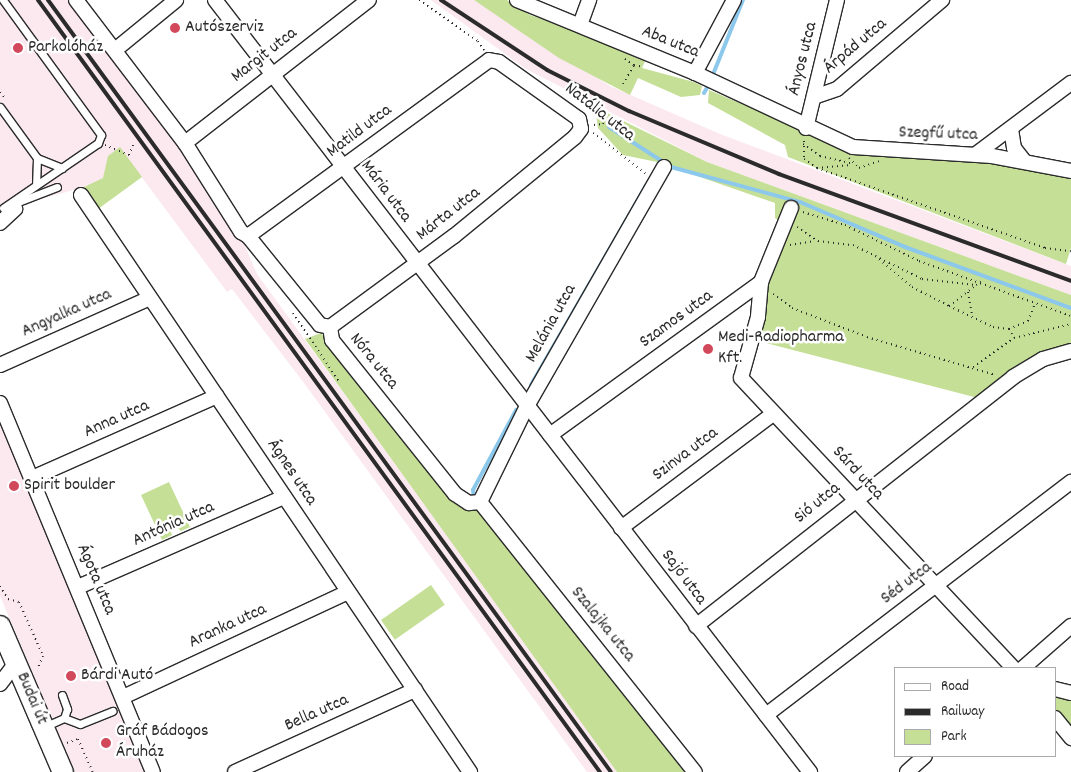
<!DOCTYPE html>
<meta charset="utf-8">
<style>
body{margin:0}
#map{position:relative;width:1071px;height:772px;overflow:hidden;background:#fff;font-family:Dekko,sans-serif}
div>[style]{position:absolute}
.built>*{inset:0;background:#fbe9ef}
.green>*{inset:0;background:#c5df96;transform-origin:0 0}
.stream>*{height:4px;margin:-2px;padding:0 2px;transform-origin:2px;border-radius:2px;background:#8cc7ec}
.path>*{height:2px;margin-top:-1px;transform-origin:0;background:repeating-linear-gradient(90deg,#2b2b2b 0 1px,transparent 0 5px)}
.roads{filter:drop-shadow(1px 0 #2b2b2b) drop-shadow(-1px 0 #2b2b2b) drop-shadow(0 1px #2b2b2b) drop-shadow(0 -1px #2b2b2b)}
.lane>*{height:7px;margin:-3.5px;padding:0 3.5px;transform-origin:3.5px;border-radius:3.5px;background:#fff}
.street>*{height:14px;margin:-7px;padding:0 7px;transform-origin:7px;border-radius:7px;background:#fff}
.secondary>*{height:20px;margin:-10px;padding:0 10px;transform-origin:10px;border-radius:10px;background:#fff}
.rail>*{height:4px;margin:-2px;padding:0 2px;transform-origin:2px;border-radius:2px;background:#2b2b2b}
.dots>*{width:14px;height:14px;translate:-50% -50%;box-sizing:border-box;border:2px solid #fff;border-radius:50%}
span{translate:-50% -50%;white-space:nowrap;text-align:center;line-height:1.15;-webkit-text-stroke:5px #fff;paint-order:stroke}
.poi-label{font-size:18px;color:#2b2b2b}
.left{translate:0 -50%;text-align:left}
.street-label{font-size:18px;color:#2b2b2b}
.legend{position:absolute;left:894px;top:667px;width:162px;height:90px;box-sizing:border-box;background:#fff;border:1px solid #aaa;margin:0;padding:6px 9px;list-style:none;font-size:15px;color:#2b2b2b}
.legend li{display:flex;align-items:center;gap:10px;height:25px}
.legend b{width:25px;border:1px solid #aaa}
</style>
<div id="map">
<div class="built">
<div style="clip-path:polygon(0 0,68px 0,169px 130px,245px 246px,257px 274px,619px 772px,587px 772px,304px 383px,232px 289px,227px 292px,120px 148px,108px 156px,106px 174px,98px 183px,17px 206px,0 218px)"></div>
<div style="clip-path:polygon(431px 0,474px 0,610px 86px,720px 134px,1071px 266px,1071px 295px,707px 162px,526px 69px)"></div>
<div style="clip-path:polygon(0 413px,147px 772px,75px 772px,0 596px)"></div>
</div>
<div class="green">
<div style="clip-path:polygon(474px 0,507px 0,530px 15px,579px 31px,645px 61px,642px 68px,694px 82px,702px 86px,700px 95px,681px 97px,638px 78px,630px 95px,559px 58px)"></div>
<div style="clip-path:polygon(709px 90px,833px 143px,1071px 175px,1071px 248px,1066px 264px,788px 157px,785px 145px,708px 103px)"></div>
<div style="clip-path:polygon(595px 107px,707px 162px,1071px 295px,1071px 346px,978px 398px,754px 340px,764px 281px,784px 224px,775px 218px,775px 203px,657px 162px,623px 155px,598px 128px)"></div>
<div style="clip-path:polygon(120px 147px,142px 177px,98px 209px,82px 188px,103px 178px,108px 156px)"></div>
<div style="clip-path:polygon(321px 333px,406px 439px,474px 507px,688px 772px,617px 772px,305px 339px)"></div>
<div style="clip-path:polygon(169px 482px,190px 527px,181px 531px,175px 526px,170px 529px,172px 535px,162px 540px,141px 495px)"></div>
<div style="left:431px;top:585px;width:24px;height:61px;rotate:55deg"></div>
<div style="clip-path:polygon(1055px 694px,1071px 697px,1071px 730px,1055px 710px)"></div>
</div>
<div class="stream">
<div style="left:714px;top:72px;width:78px;rotate:-68.1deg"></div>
<div style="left:704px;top:93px;width:8px;rotate:-60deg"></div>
<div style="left:609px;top:127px;width:74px;rotate:32.8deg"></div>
<div style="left:671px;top:167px;width:134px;rotate:15.2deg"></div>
<div style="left:800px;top:202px;width:114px;rotate:23.2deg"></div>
<div style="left:905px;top:247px;width:177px;rotate:20.2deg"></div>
<div style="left:531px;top:385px;width:236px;rotate:-60deg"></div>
<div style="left:474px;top:499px;width:9px;rotate:-96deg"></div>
<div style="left:473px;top:490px;width:91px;rotate:-61.7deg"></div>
</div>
<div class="path">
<div style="left:419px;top:0;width:72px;rotate:34.8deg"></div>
<div style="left:478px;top:41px;width:11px;rotate:56deg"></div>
<div style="left:634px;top:65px;width:10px;rotate:11deg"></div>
<div style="left:623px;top:84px;width:22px;rotate:-60deg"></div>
<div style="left:634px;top:65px;width:11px;rotate:-146deg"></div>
<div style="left:0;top:92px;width:9px;rotate:49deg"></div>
<div style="left:594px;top:125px;width:9px;rotate:-6deg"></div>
<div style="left:603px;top:124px;width:8px;rotate:-67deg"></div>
<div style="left:593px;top:133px;width:67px;rotate:37.7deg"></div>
<div style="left:804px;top:141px;width:18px;rotate:90deg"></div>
<div style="left:804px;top:159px;width:16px;rotate:35deg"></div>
<div style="left:817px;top:168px;width:242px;rotate:19.3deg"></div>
<div style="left:1045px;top:248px;width:26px;rotate:7deg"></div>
<div style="left:803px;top:144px;width:21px;rotate:35deg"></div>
<div style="left:820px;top:156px;width:31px;rotate:13deg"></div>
<div style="left:105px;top:145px;width:26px;rotate:23deg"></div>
<div style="left:129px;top:155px;width:11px;rotate:-68deg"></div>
<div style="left:849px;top:158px;width:14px;rotate:45deg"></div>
<div style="left:859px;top:168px;width:21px;rotate:-19deg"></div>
<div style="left:817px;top:168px;width:34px;rotate:-5deg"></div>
<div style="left:803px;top:212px;width:44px;rotate:17.2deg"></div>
<div style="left:845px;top:225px;width:82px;rotate:25.9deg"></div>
<div style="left:919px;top:261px;width:162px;rotate:19.9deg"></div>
<div style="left:797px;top:227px;width:25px;rotate:34deg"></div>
<div style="left:818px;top:241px;width:35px;rotate:7deg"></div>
<div style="left:853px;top:245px;width:77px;rotate:26.2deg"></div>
<div style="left:922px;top:279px;width:54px;rotate:6.3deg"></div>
<div style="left:976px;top:285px;width:6px;rotate:-39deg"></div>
<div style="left:790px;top:245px;width:25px;rotate:-9deg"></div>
<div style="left:875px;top:256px;width:48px;rotate:40deg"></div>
<div style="left:912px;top:287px;width:42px;rotate:27.2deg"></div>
<div style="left:949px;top:306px;width:33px;rotate:-38deg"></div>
<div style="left:968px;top:292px;width:23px;rotate:80deg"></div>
<div style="left:773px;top:294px;width:24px;rotate:36deg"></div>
<div style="left:792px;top:308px;width:80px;rotate:21.1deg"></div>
<div style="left:867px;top:337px;width:134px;rotate:16.5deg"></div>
<div style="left:949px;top:306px;width:49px;rotate:25.5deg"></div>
<div style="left:993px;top:327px;width:16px;rotate:7deg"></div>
<div style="left:1009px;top:329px;width:21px;rotate:-23deg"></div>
<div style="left:1028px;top:321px;width:18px;rotate:-68deg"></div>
<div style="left:293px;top:313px;width:84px;rotate:56.1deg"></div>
<div style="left:1009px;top:329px;width:10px;rotate:61deg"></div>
<div style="left:973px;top:367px;width:50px;rotate:-35.3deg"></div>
<div style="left:1014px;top:338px;width:59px;rotate:-13.8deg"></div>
<div style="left:0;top:586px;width:15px;rotate:58deg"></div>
<div style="left:8px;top:599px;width:11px;rotate:15deg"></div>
<div style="left:19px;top:602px;width:59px;rotate:66deg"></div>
<div style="left:43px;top:656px;width:15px;rotate:113deg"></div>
<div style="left:67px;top:743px;width:12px;rotate:-20deg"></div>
<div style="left:78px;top:739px;width:36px;rotate:66deg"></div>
</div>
<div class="roads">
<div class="lane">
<div style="left:3px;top:0;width:167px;rotate:54deg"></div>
<div style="left:101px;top:135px;width:9px;rotate:111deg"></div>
<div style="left:98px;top:143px;width:115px;rotate:145.6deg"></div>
<div style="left:0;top:107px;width:63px;rotate:54deg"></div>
<div style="left:37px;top:158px;width:25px;rotate:92deg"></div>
<div style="left:37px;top:158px;width:27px;rotate:22deg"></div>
<div style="left:13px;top:204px;width:47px;rotate:-21.1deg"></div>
<div style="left:62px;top:695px;width:15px;rotate:70deg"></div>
<div style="left:67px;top:709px;width:9px;rotate:108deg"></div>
<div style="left:46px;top:726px;width:20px;rotate:-24deg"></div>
<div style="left:64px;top:718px;width:17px;rotate:21deg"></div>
<div style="left:80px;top:724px;width:35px;rotate:-22deg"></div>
</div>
<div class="street">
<div style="left:76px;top:0;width:180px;rotate:52.7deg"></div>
<div style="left:185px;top:143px;width:105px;rotate:57.8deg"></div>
<div style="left:241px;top:232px;width:8px;rotate:30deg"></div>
<div style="left:248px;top:236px;width:298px;rotate:-36.1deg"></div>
<div style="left:489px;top:60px;width:10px;rotate:11deg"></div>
<div style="left:499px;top:62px;width:98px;rotate:35.5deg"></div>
<div style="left:579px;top:119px;width:10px;rotate:79deg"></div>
<div style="left:581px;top:129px;width:10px;rotate:127deg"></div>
<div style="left:575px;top:137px;width:156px;rotate:140.7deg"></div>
<div style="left:454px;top:236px;width:154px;rotate:143.7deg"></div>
<div style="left:215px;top:0;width:975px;rotate:52.38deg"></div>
<div style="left:517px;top:0;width:192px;rotate:22.3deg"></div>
<div style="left:695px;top:73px;width:174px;rotate:25.1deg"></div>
<div style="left:853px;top:147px;width:139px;rotate:3.7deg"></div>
<div style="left:992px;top:156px;width:80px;rotate:10.8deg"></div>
<div style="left:580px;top:25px;width:27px;rotate:-70deg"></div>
<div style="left:115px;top:50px;width:79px;rotate:-39.3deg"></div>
<div style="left:695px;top:73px;width:83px;rotate:-61.9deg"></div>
<div style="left:814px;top:97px;width:24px;rotate:-19deg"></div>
<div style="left:837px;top:89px;width:138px;rotate:-40.3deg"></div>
<div style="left:806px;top:128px;width:132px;rotate:-76.4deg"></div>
<div style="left:1011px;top:129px;width:19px;rotate:81deg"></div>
<div style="left:1014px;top:148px;width:16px;rotate:52deg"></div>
<div style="left:185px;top:143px;width:233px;rotate:-37.9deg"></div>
<div style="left:976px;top:154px;width:119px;rotate:-36.8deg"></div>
<div style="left:664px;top:167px;width:275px;rotate:119.8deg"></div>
<div style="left:527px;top:406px;width:107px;rotate:116.1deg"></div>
<div style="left:480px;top:502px;width:345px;rotate:51.5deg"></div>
<div style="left:81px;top:195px;width:696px;rotate:56.01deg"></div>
<div style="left:0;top:223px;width:21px;rotate:-43deg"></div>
<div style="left:248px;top:236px;width:114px;rotate:51deg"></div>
<div style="left:320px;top:325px;width:10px;rotate:11deg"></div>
<div style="left:761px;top:282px;width:35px;rotate:95deg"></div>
<div style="left:758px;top:317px;width:63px;rotate:105.6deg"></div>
<div style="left:741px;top:378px;width:398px;rotate:46.8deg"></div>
<div style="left:330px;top:327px;width:13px;rotate:81deg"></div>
<div style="left:332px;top:340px;width:197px;rotate:51.4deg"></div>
<div style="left:455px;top:494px;width:17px;rotate:33deg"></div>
<div style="left:469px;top:503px;width:11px;rotate:-5deg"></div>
<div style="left:0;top:365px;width:164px;rotate:-24.1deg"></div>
<div style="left:0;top:403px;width:399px;rotate:67.5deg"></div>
<div style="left:550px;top:435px;width:261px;rotate:-35.9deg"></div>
<div style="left:761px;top:282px;width:80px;rotate:-67.9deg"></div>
<div style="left:32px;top:478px;width:202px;rotate:-23.9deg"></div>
<div style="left:621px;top:528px;width:191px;rotate:-36.9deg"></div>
<div style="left:78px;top:587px;width:225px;rotate:-23.6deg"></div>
<div style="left:696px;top:626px;width:403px;rotate:-38.1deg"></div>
<div style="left:1013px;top:377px;width:35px;rotate:-31deg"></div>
<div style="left:1043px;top:359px;width:29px;rotate:-16deg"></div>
<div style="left:1023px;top:668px;width:64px;rotate:-41.2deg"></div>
<div style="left:0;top:684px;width:26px;rotate:-53deg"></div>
<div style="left:1055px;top:689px;width:16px;rotate:14deg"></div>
<div style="left:123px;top:697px;width:248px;rotate:-25deg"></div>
<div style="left:766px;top:715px;width:384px;rotate:-37.4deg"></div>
<div style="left:1055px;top:718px;width:26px;rotate:51deg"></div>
<div style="left:235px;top:772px;width:198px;rotate:-24.5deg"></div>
<div style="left:907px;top:772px;width:24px;rotate:-42deg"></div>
</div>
<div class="secondary">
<div style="left:0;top:626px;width:159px;rotate:66.7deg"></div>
</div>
</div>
<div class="rail">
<div style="left:38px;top:0;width:955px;rotate:53.95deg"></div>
<div style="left:48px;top:0;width:955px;rotate:53.9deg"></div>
<div style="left:441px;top:0;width:127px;rotate:33.4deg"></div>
<div style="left:547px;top:70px;width:92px;rotate:26.6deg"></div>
<div style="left:629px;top:111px;width:163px;rotate:22.8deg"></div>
<div style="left:779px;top:174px;width:311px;rotate:20.1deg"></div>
</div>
<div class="dots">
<div style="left:175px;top:28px;background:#d1495b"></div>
<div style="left:18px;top:48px;background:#d1495b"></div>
<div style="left:708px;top:349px;background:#d1495b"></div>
<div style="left:14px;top:486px;background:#d1495b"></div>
<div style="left:71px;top:676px;background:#d1495b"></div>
<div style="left:106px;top:743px;background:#d1495b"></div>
</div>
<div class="poi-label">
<span class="left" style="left:185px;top:28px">Autószerviz</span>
<span class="left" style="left:28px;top:48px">Parkolóház</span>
<span class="left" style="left:718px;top:349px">Medi-Radiopharma<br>Kft.</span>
<span class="left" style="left:24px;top:486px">Spirit boulder</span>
<span class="left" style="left:81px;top:676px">Bárdi Autó</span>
<span class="left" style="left:116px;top:743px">Gráf Bádogos<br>Áruház</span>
</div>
<div class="street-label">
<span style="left:670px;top:43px;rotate:22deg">Aba utca</span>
<span style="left:856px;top:47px;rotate:-40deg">Árpád utca</span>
<span style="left:265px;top:56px;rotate:-38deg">Margit utca</span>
<span style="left:804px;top:59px;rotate:-76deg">Ányos utca</span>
<span style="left:599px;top:113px;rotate:38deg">Natália utca</span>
<span style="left:360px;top:132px;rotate:-37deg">Matild utca</span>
<span style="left:938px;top:135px;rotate:2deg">Szegfű utca</span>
<span style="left:385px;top:192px;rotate:53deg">Mária utca</span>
<span style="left:449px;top:215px;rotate:-38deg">Márta utca</span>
<span style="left:67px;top:314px;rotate:-24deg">Angyalka utca</span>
<span style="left:677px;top:320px;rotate:-36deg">Szamos utca</span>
<span style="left:552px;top:324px;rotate:-61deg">Melánia utca</span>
<span style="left:373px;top:362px;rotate:51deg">Nóra utca</span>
<span style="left:117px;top:420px;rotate:-24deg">Anna utca</span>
<span style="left:686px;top:455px;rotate:-37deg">Szinva utca</span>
<span style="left:291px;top:473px;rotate:56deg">Ágnes utca</span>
<span style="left:857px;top:474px;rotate:47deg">Sárd utca</span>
<span style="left:818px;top:504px;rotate:-39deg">Sió utca</span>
<span style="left:174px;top:525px;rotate:-24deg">Antónia utca</span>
<span style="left:683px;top:578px;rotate:53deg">Sajó utca</span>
<span style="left:95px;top:580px;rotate:67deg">Ágota utca</span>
<span style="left:907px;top:584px;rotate:-37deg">Séd utca</span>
<span style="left:602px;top:625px;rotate:51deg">Szalajka utca</span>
<span style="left:228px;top:627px;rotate:-25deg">Aranka utca</span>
<span style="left:31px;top:699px;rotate:67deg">Budai út</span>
<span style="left:317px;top:714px;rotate:-24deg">Bella utca</span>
</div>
<ul class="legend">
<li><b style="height:6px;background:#fff"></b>Road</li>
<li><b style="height:6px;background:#2b2b2b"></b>Railway</li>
<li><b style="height:14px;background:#c5df96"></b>Park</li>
</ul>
</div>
